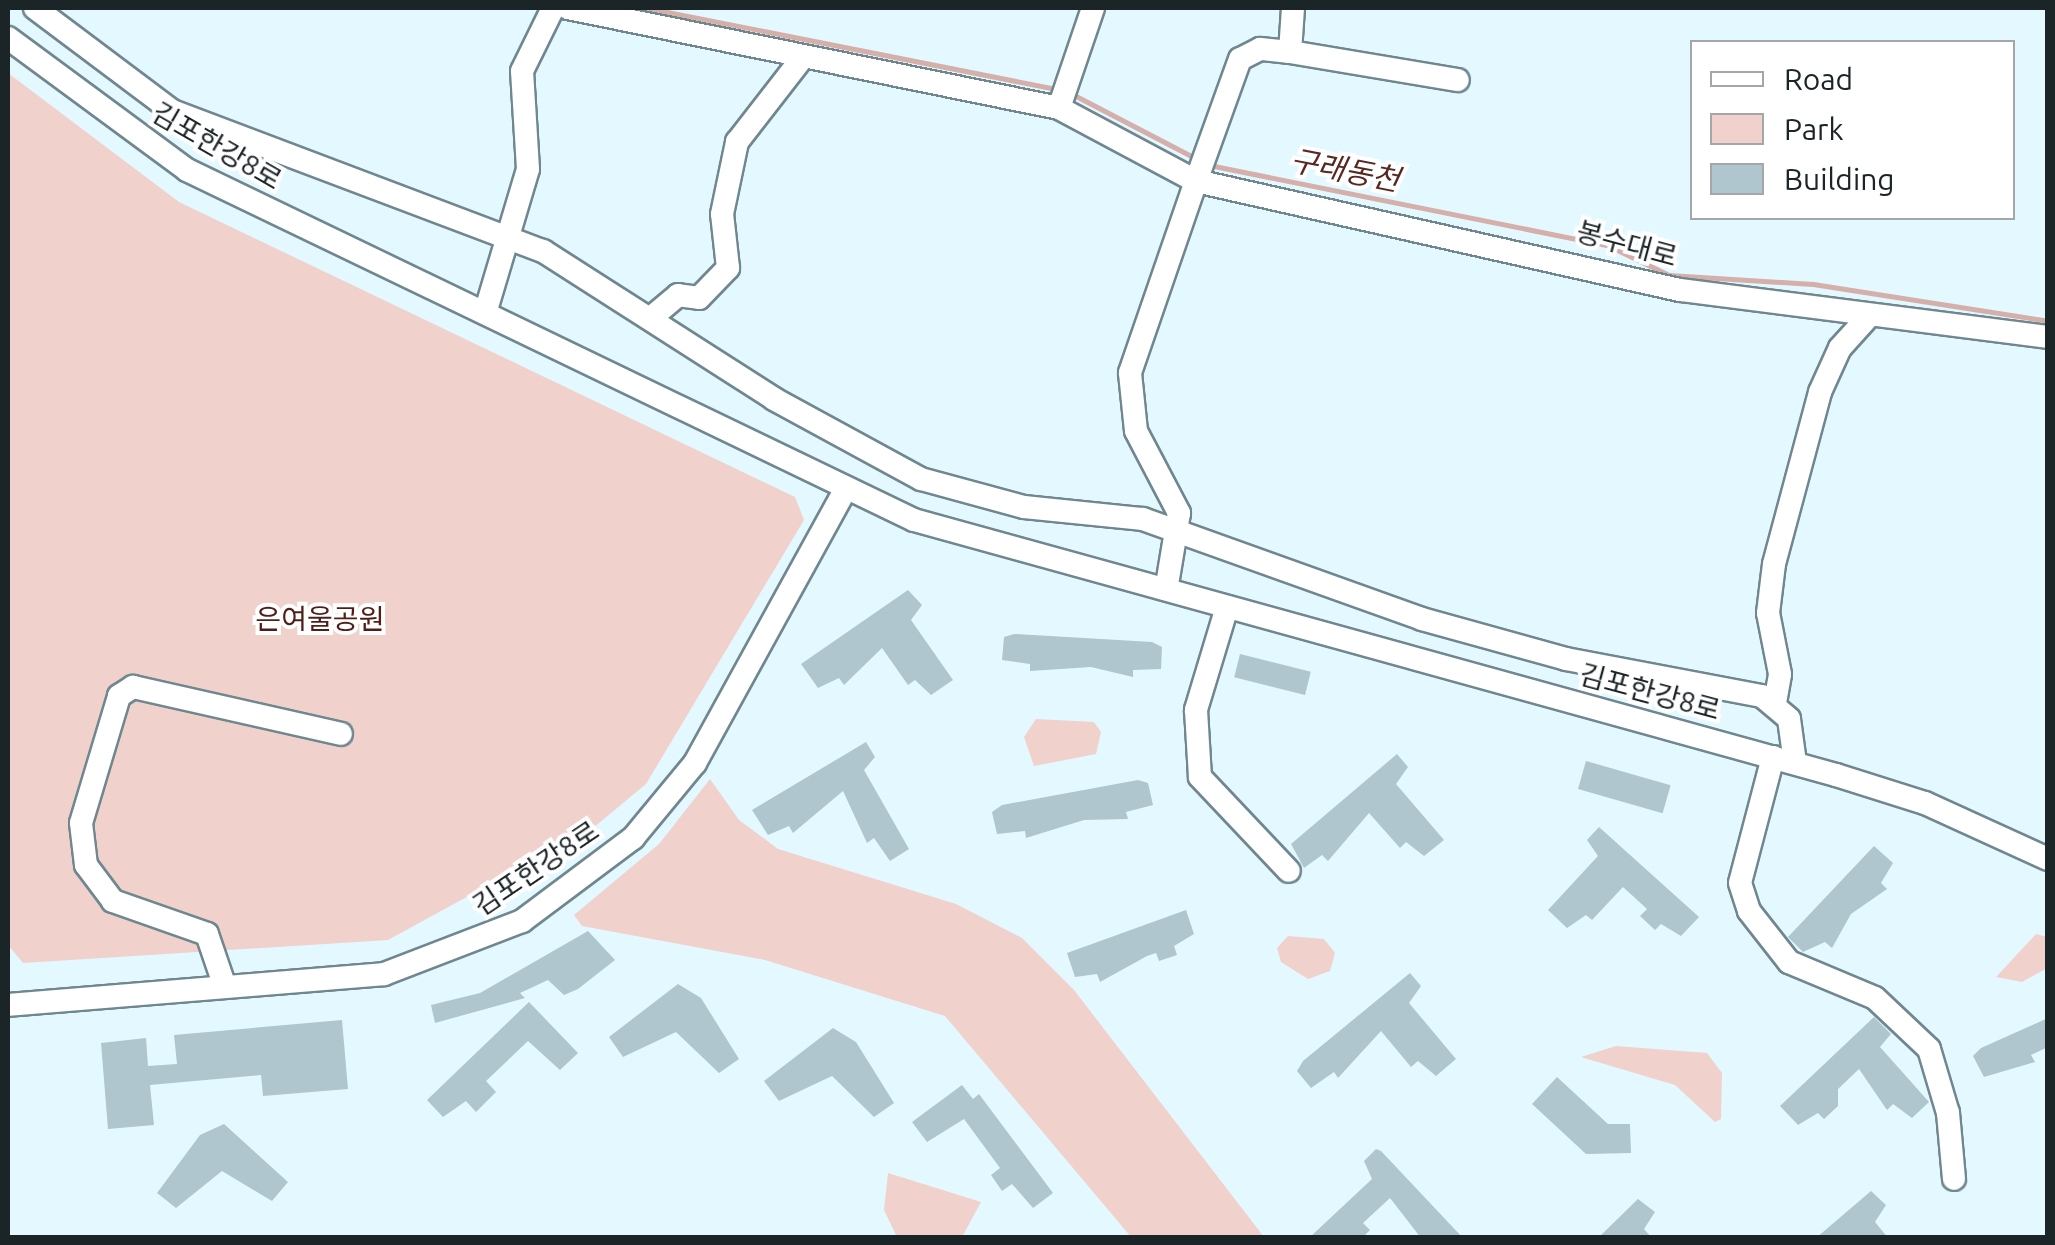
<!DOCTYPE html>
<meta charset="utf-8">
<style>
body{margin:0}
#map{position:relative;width:2055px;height:1245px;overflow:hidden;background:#e4f8ff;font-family:Ubuntu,"Noto Sans KR",sans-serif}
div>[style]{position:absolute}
.green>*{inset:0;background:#f0d1cc}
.stream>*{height:5px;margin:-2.5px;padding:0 2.5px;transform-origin:2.5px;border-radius:2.5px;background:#d5afaa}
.building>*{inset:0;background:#afc6cf;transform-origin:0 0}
.roads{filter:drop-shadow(2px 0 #70878f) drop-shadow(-2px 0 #70878f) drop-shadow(0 2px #70878f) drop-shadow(0 -2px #70878f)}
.minor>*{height:22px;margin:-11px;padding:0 11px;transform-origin:11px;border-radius:11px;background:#fff}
span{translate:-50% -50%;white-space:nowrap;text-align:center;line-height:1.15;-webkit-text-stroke:8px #fff;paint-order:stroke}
.street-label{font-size:28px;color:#1b2427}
.park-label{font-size:28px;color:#4f1e19}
.water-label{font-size:30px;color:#592722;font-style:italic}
.frame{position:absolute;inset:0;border:10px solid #1b2427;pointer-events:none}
.legend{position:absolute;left:1690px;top:40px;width:325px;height:180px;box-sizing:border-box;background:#fff;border:2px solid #a4a7a9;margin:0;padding:12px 18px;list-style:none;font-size:30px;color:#1b2427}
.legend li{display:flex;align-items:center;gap:20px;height:50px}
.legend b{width:50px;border:2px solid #a4a7a9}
</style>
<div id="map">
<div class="green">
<div style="clip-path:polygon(8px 73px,179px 202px,795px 497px,804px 520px,646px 784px,593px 828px,388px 940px,23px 963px,8px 945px)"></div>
<div style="clip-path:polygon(1036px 719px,1094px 722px,1101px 732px,1096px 754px,1034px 766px,1024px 737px)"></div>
<div style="clip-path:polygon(710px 779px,739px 820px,778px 849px,956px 904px,1022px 938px,1074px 990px,1264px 1237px,1131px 1237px,945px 1016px,765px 960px,582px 926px,574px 915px,659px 844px)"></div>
<div style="clip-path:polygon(2036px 934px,2047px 937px,2047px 968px,2022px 982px,1996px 977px)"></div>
<div style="clip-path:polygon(1288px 936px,1324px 939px,1335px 953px,1330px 971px,1308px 979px,1281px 962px,1277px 948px)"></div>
<div style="clip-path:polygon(1616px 1046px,1707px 1053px,1722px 1073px,1721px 1119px,1715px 1122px,1675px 1085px,1581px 1057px)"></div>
<div style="clip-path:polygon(888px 1173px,981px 1202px,962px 1237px,897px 1237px,884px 1210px)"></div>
</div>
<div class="stream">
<div style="left:647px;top:8px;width:417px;rotate:11.2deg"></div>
<div style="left:1072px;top:94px;width:143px;rotate:27.5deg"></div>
<div style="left:1209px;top:165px;width:408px;rotate:11.4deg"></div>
<div style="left:1609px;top:246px;width:67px;rotate:25.8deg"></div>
<div style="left:1669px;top:275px;width:144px;rotate:3.6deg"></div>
<div style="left:1813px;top:284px;width:238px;rotate:8.9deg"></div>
</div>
<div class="building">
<div style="clip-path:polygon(908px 590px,922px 605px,911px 620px,953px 680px,931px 695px,915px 680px,908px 685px,882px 648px,844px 685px,839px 678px,818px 688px,801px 664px)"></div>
<div style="clip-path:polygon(1014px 634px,1152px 642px,1162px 647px,1161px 669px,1133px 670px,1133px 677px,1091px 667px,1030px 671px,1030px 664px,1002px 660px,1004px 637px)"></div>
<div style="left:1240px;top:654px;width:73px;height:24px;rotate:14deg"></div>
<div style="clip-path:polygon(866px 742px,875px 757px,864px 770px,909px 849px,890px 861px,874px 838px,867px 843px,843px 791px,793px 833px,789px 826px,768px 835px,752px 810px)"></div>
<div style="clip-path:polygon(1397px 754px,1408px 767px,1396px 784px,1444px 840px,1424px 856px,1406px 842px,1400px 848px,1369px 813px,1328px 861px,1322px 855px,1304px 868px,1291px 844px)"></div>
<div style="left:1586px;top:761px;width:88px;height:29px;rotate:16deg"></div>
<div style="clip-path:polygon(1138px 780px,1148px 783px,1153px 805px,1126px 812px,1128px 819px,1084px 820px,1026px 838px,1025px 831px,997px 834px,992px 812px,1002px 805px)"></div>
<div style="clip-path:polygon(1599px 827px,1699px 917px,1681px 936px,1661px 924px,1655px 930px,1640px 916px,1647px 909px,1623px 887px,1592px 920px,1586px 915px,1567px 928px,1548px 910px,1598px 856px,1587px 840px)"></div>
<div style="clip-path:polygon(1874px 846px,1893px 863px,1881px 883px,1887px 889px,1851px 914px,1832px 948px,1825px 942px,1803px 952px,1788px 937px)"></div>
<div style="clip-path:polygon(1186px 910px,1194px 934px,1174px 946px,1177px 955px,1159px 961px,1156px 953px,1147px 956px,1100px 982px,1097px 974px,1075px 977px,1067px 953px)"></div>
<div style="clip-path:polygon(588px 931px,615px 960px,578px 989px,564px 995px,548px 980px,520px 993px,525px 998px,435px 1023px,431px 1005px,480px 993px)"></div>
<div style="clip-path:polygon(1410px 973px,1421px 986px,1409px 1003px,1456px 1059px,1436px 1076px,1418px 1061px,1411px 1067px,1381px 1031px,1338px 1078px,1334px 1072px,1311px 1088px,1297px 1071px,1303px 1061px)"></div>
<div style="clip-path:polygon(678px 984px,701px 998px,739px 1059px,719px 1073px,676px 1032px,623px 1057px,609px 1037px)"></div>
<div style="clip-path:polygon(529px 1002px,578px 1053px,560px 1070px,528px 1041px,486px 1081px,496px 1092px,476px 1112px,466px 1101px,443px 1117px,427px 1100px)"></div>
<div style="clip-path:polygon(1874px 1017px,1891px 1034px,1880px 1047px,1929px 1102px,1912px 1118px,1893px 1104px,1887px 1110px,1859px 1069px,1838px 1089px,1838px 1106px,1824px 1119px,1818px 1113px,1798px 1125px,1780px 1106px)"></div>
<div style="clip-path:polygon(2048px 1018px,2048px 1047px,2031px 1055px,2035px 1062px,1984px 1077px,1973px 1056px,1981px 1048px)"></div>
<div style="clip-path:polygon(342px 1020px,348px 1089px,263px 1096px,261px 1075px,150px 1085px,154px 1125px,108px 1129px,101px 1043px,146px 1038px,148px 1066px,177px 1064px,174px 1035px)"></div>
<div style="clip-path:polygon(833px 1028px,856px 1042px,894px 1103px,874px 1117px,832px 1076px,779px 1101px,764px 1081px)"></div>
<div style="clip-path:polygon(1557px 1077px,1608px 1124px,1630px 1124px,1631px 1153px,1586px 1154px,1532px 1104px)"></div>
<div style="clip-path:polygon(962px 1085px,973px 1099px,979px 1094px,1053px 1193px,1033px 1208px,1012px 1184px,1002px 1191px,991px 1175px,1000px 1168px,964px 1119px,927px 1142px,912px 1122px)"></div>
<div style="clip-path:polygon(224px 1124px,288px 1182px,272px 1201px,222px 1171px,176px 1208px,157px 1193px,200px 1135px)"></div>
<div style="clip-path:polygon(1376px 1149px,1381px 1151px,1463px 1238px,1421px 1238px,1390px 1198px,1363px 1223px,1370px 1230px,1362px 1238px,1309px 1238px,1372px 1179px,1364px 1161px)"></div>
<div style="clip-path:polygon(1871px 1191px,1886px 1205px,1875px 1222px,1888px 1238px,1816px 1238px)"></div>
<div style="clip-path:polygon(1638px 1199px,1655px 1212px,1644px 1229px,1652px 1238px,1598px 1238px)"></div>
</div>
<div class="roads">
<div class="minor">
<div style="left:35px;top:8px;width:171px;rotate:36.9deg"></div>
<div style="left:172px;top:111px;width:397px;rotate:20.7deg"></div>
<div style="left:543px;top:251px;width:274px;rotate:32.6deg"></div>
<div style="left:774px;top:399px;width:167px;rotate:28.6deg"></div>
<div style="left:921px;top:479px;width:107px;rotate:15.2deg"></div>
<div style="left:1024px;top:507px;width:120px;rotate:5.8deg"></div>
<div style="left:1143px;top:519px;width:296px;rotate:19.7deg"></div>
<div style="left:1422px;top:619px;width:149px;rotate:15.5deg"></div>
<div style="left:1566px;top:659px;width:199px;rotate:10.7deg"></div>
<div style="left:1762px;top:696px;width:35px;rotate:40deg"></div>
<div style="left:1789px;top:719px;width:44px;rotate:82.2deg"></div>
<div style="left:568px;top:8px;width:501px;rotate:11.51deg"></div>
<div style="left:1059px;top:108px;width:155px;rotate:28.1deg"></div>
<div style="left:1196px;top:181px;width:203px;rotate:109deg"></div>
<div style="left:1130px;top:373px;width:58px;rotate:84.1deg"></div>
<div style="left:1136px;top:431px;width:93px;rotate:62.3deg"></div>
<div style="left:1179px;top:513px;width:73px;rotate:99.5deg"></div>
<div style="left:1293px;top:8px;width:44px;rotate:93.9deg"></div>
<div style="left:1290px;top:52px;width:30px;rotate:-174deg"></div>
<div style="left:1260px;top:49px;width:22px;rotate:153deg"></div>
<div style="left:1240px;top:59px;width:130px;rotate:109.8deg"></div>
<div style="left:1196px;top:181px;width:497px;rotate:12.7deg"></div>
<div style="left:1681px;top:290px;width:370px;rotate:7.3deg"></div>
<div style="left:8px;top:38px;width:222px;rotate:36.4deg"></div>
<div style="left:187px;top:170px;width:807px;rotate:25.71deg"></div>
<div style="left:914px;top:520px;width:957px;rotate:15.46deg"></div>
<div style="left:1836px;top:775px;width:93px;rotate:17.5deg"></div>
<div style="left:1925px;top:803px;width:135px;rotate:24.5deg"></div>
<div style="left:1290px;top:52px;width:170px;rotate:9.5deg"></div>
<div style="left:1059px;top:108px;width:106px;rotate:-71.2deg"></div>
<div style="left:486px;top:310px;width:147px;rotate:-73.4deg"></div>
<div style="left:528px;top:169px;width:98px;rotate:-93.5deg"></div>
<div style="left:522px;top:71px;width:70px;rotate:-63.8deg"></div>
<div style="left:652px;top:317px;width:34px;rotate:-40deg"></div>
<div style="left:678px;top:295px;width:21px;rotate:8deg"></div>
<div style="left:699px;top:298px;width:42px;rotate:-46deg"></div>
<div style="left:728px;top:268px;width:54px;rotate:-96.3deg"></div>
<div style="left:722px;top:214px;width:74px;rotate:-78.2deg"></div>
<div style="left:737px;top:142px;width:108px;rotate:-52.2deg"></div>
<div style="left:1227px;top:607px;width:108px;rotate:106.8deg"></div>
<div style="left:1196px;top:710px;width:67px;rotate:86.6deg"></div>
<div style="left:1200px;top:777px;width:129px;rotate:46.6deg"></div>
<div style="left:1775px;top:703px;width:29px;rotate:-80deg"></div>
<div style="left:1780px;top:674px;width:62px;rotate:-101.1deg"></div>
<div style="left:1768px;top:613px;width:49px;rotate:-83deg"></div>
<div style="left:1774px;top:564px;width:178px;rotate:-75deg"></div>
<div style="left:1820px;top:392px;width:48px;rotate:-65.6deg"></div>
<div style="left:1840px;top:348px;width:43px;rotate:-47.8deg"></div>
<div style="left:1773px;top:757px;width:130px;rotate:104.7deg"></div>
<div style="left:1740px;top:883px;width:29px;rotate:72deg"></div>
<div style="left:1749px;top:911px;width:65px;rotate:51.9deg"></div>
<div style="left:1789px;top:962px;width:93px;rotate:22.7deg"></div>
<div style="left:1875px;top:998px;width:74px;rotate:43.4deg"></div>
<div style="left:1929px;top:1049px;width:67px;rotate:73.5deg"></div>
<div style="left:1948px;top:1113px;width:66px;rotate:84.8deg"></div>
<div style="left:225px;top:987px;width:56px;rotate:-108.8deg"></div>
<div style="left:207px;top:934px;width:100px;rotate:-160.7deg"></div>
<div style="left:113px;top:901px;width:45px;rotate:-126.9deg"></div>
<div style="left:86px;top:865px;width:42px;rotate:-96.8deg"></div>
<div style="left:81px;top:823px;width:133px;rotate:-73.3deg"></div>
<div style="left:119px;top:696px;width:17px;rotate:-33deg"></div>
<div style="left:133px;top:687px;width:213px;rotate:12.7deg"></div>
<div style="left:8px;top:1005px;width:377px;rotate:-4.7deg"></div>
<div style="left:384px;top:974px;width:148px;rotate:-21deg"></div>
<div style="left:522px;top:921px;width:139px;rotate:-36.8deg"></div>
<div style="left:633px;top:838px;width:97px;rotate:-50.4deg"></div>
<div style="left:695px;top:763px;width:314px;rotate:-61.2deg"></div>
</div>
</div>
<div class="street-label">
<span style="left:217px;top:146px;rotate:30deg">김포한강8로</span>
<span style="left:1627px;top:244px;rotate:15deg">봉수대로</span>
<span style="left:1650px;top:692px;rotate:15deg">김포한강8로</span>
<span style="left:536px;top:868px;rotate:-34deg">김포한강8로</span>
</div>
<div class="park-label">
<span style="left:320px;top:619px">은여울공원</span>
</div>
<div class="water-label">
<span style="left:1345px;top:170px;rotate:11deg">구래동천</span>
</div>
<div class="frame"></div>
<ul class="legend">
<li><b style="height:12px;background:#fff"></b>Road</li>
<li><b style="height:28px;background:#f0d1cc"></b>Park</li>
<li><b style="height:28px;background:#afc6cf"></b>Building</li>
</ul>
</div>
